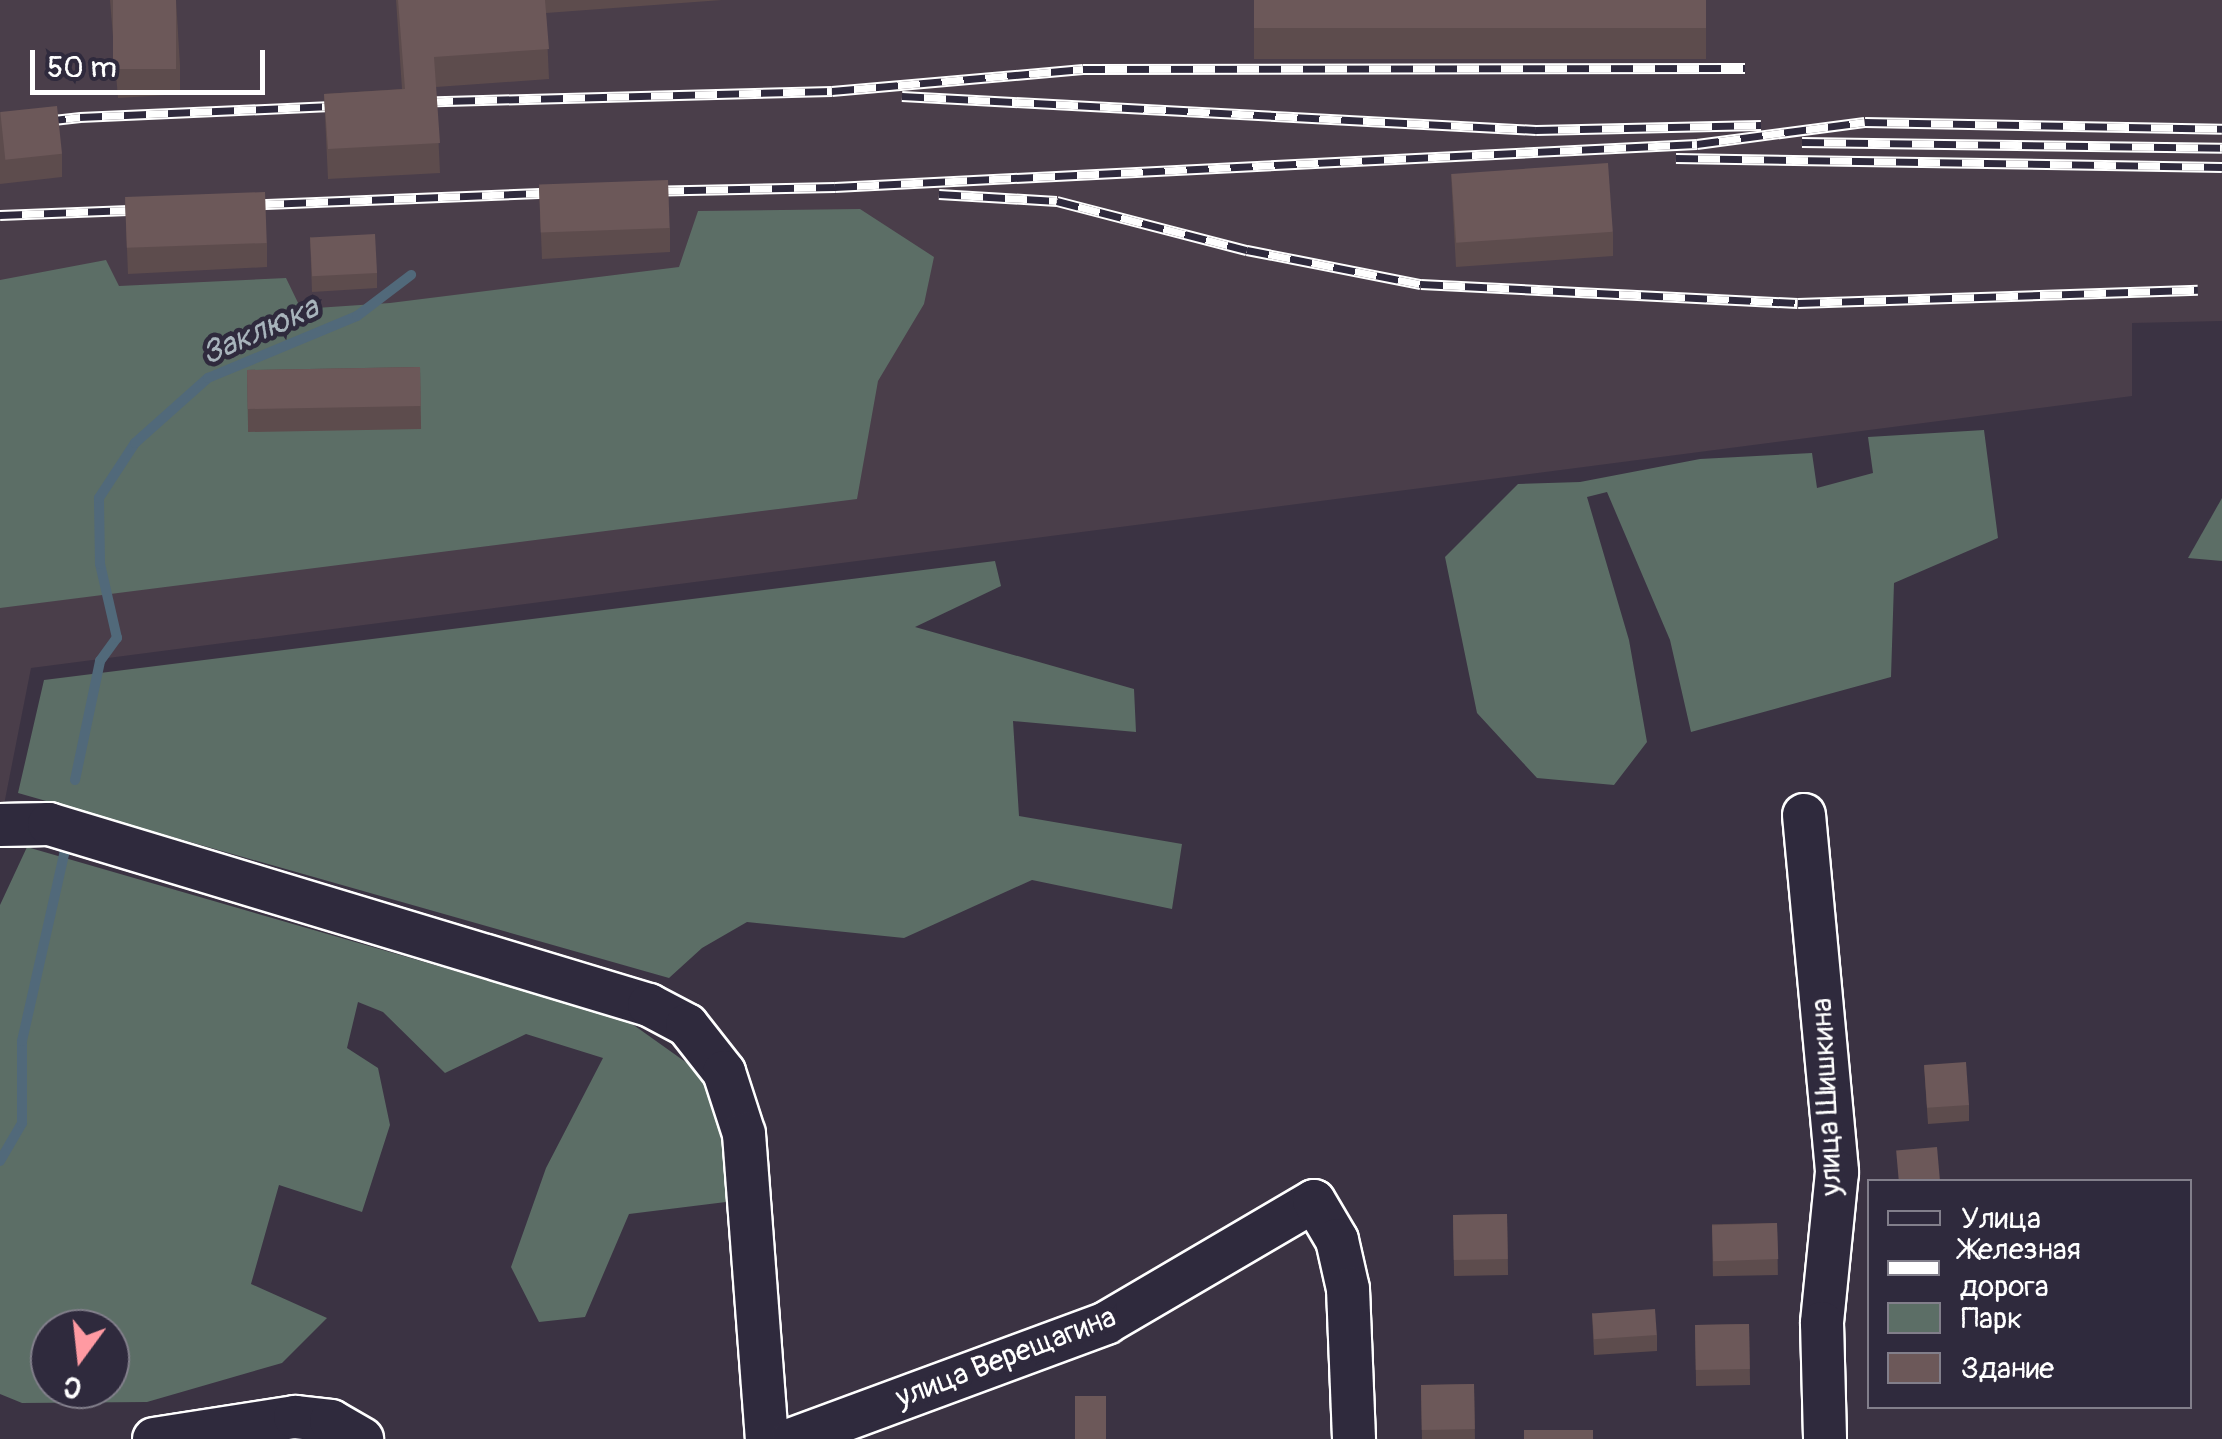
<!DOCTYPE html>
<meta charset="utf-8">
<style>
body{margin:0}
#map{position:relative;width:2222px;height:1439px;overflow:hidden;background:#3b3343;font-family:Pangolin,sans-serif}
div>[style]{position:absolute}
.built>*{inset:0;background:#4a3e4a}
.green>*{inset:0;background:#5c6e66}
.stream>*{height:10px;margin:-5px;padding:0 5px;transform-origin:5px;border-radius:5px;background:#51697a}
.roads{filter:drop-shadow(2px 0 #fff) drop-shadow(-2px 0 #fff) drop-shadow(0 2px #fff) drop-shadow(0 -2px #fff)}
.minor>*{height:42px;margin:-21px;padding:0 21px;transform-origin:21px;border-radius:21px;background:#2f2a3d}
.rail>*{height:11px;margin-top:-5.5px;transform-origin:0;background:repeating-linear-gradient(90deg,#2f2a3d 0 22px,#fff 0 44px);box-sizing:border-box;border-block:2px solid #fff}
.wall>*{inset:0;background:#5d4c4d;transform-origin:0 0}
.building>*{inset:0;background:#6c5859;transform-origin:0 0}
span{translate:-50% -50%;white-space:nowrap;text-align:center;line-height:1.15;-webkit-text-stroke:9px #2f2a3d;paint-order:stroke}
.street-label{font-size:30px;color:#fff}
.water-label{font-size:32px;color:#a8b4bc;font-style:italic}
.legend{position:absolute;left:1867px;top:1179px;width:325px;height:230px;box-sizing:border-box;background:#2f2a3d;border:2px solid #827f8b;margin:0;padding:12px 18px;list-style:none;font-size:30px;color:#fff}
.legend li{display:flex;align-items:center;gap:20px;height:50px}
.legend b{width:50px;border:2px solid #827f8b}
.north{position:absolute;left:30px;top:1309px;width:100px;height:100px;box-sizing:border-box;background:#2f2a3d;border:2px solid #827f8b;border-radius:50%;rotate:195deg;font-size:28px;font-weight:700;line-height:40px;text-align:center;color:#fff}
.north::after{content:'';display:block;margin:auto;width:35px;height:45px;background:#ff9aa2;clip-path:polygon(50% 0,100% 100%,50% 72%,0 100%)}
.scale{position:absolute;left:30px;top:50px;width:235px;height:45px;box-sizing:border-box;border:5px solid #fff;border-top:0;padding-left:12px;font-size:30px;line-height:35px;white-space:nowrap;color:#fff;-webkit-text-stroke:8px #2f2a3d;paint-order:stroke}
</style>
<div id="map">
<div class="built">
<div style="clip-path:polygon(0 0,2222px 0,2222px 321px,2132px 323px,2132px 396px,31px 668px,0 825px)"></div>
</div>
<div class="green">
<div style="clip-path:polygon(860px 209px,934px 257px,924px 304px,878px 381px,857px 499px,0 608px,0 280px,106px 260px,119px 286px,286px 278px,301px 309px,390px 303px,679px 267px,698px 211px)"></div>
<div style="clip-path:polygon(1984px 430px,1998px 538px,1894px 583px,1891px 677px,1691px 732px,1670px 640px,1607px 492px,1587px 497px,1629px 640px,1647px 742px,1614px 785px,1537px 778px,1477px 713px,1445px 557px,1518px 484px,1580px 482px,1700px 459px,1812px 453px,1817px 488px,1873px 473px,1868px 437px)"></div>
<div style="clip-path:polygon(2222px 498px,2222px 561px,2188px 558px)"></div>
<div style="clip-path:polygon(995px 561px,1001px 586px,915px 627px,1134px 689px,1136px 732px,1013px 721px,1019px 816px,1182px 844px,1172px 909px,1032px 880px,904px 938px,747px 922px,702px 948px,669px 978px,18px 793px,44px 680px)"></div>
<div style="clip-path:polygon(evenodd,27px 847px,628px 1021px,708px 1078px,734px 1201px,629px 1214px,585px 1317px,539px 1322px,511px 1267px,546px 1168px,603px 1058px,526px 1034px,445px 1073px,383px 1012px,358px 1002px,347px 1048px,378px 1068px,390px 1125px,362px 1212px,279px 1185px,251px 1284px,327px 1318px,282px 1363px,147px 1402px,22px 1403px,0 1394px,0 905px,27px 847px,50px 1329px,110px 1329px,110px 1389px,50px 1389px,50px 1329px)"></div>
</div>
<div class="stream">
<div style="left:75px;top:780px;width:122px;rotate:-78.1deg"></div>
<div style="left:100px;top:661px;width:29px;rotate:-54deg"></div>
<div style="left:117px;top:638px;width:76px;rotate:-102.9deg"></div>
<div style="left:100px;top:564px;width:66px;rotate:-90.9deg"></div>
<div style="left:99px;top:498px;width:66px;rotate:-56.8deg"></div>
<div style="left:135px;top:443px;width:98px;rotate:-41.7deg"></div>
<div style="left:208px;top:378px;width:161px;rotate:-22.6deg"></div>
<div style="left:357px;top:316px;width:68px;rotate:-37.2deg"></div>
<div style="left:0;top:1161px;width:44px;rotate:-59.9deg"></div>
<div style="left:22px;top:1123px;width:82px;rotate:-90deg"></div>
<div style="left:22px;top:1041px;width:205px;rotate:-77.3deg"></div>
</div>
<div class="roads">
<div class="minor">
<div style="left:1804px;top:815px;width:359px;rotate:84.7deg"></div>
<div style="left:1837px;top:1172px;width:152px;rotate:95.7deg"></div>
<div style="left:1822px;top:1323px;width:116px;rotate:88.5deg"></div>
<div style="left:0;top:825px;width:49px;rotate:-1.2deg"></div>
<div style="left:49px;top:824px;width:627px;rotate:16.79deg"></div>
<div style="left:649px;top:1005px;width:43px;rotate:27.8deg"></div>
<div style="left:687px;top:1025px;width:60px;rotate:51.8deg"></div>
<div style="left:724px;top:1072px;width:65px;rotate:72.1deg"></div>
<div style="left:744px;top:1134px;width:306px;rotate:85.7deg"></div>
<div style="left:154px;top:1439px;width:143px;rotate:-8.9deg"></div>
<div style="left:295px;top:1417px;width:36px;rotate:6deg"></div>
<div style="left:331px;top:1421px;width:36px;rotate:30deg"></div>
<div style="left:793px;top:1439px;width:334px;rotate:-20.3deg"></div>
<div style="left:1106px;top:1323px;width:241px;rotate:-30.4deg"></div>
<div style="left:1314px;top:1201px;width:45px;rotate:59.5deg"></div>
<div style="left:1337px;top:1240px;width:50px;rotate:77.3deg"></div>
<div style="left:1348px;top:1289px;width:150px;rotate:87.7deg"></div>
</div>
</div>
<div class="rail">
<div style="left:902px;top:96px;width:635px;rotate:3.07deg"></div>
<div style="left:1536px;top:130px;width:225px;rotate:-1.3deg"></div>
<div style="left:409px;top:102px;width:423px;rotate:-1.5deg"></div>
<div style="left:832px;top:91px;width:252px;rotate:-5deg"></div>
<div style="left:1083px;top:69px;width:662px;rotate:-0.09deg"></div>
<div style="left:0;top:126px;width:81px;rotate:-6.4deg"></div>
<div style="left:80px;top:117px;width:274px;rotate:-2.5deg"></div>
<div style="left:1802px;top:142px;width:420px;rotate:0.8deg"></div>
<div style="left:1676px;top:158px;width:546px;rotate:0.94deg"></div>
<div style="left:640px;top:191px;width:195px;rotate:-1.2deg"></div>
<div style="left:835px;top:187px;width:863px;rotate:-2.86deg"></div>
<div style="left:1697px;top:144px;width:169px;rotate:-7.5deg"></div>
<div style="left:1865px;top:122px;width:357px;rotate:1.1deg"></div>
<div style="left:939px;top:194px;width:118px;rotate:3.4deg"></div>
<div style="left:1057px;top:201px;width:196px;rotate:14.5deg"></div>
<div style="left:1247px;top:250px;width:177px;rotate:11.1deg"></div>
<div style="left:1421px;top:284px;width:377px;rotate:2.9deg"></div>
<div style="left:1798px;top:303px;width:400px;rotate:-1.9deg"></div>
<div style="left:240px;top:205px;width:325px;rotate:-2.3deg"></div>
<div style="left:0;top:215px;width:155px;rotate:-2.2deg"></div>
</div>
<div class="wall">
<div style="clip-path:polygon(110px 0,176px 0,180px 65px,180px 94px,118px 98px)"></div>
<div style="clip-path:polygon(396px 0,722px 0,546px 13px,549px 79px,436px 87px,440px 173px,328px 179px,324px 94px,402px 89px)"></div>
<div style="left:1254px;top:0;width:452px;height:59px"></div>
<div style="clip-path:polygon(0 112px,62px 154px,62px 177px,0 184px)"></div>
<div style="clip-path:polygon(1451px 174px,1613px 232px,1613px 256px,1456px 267px)"></div>
<div style="clip-path:polygon(539px 187px,670px 228px,670px 252px,542px 259px)"></div>
<div style="clip-path:polygon(125px 199px,267px 243px,267px 267px,128px 274px)"></div>
<div style="clip-path:polygon(310px 237px,377px 273px,377px 288px,312px 292px)"></div>
<div style="left:420px;top:367px;width:62px;height:173px;rotate:89deg"></div>
<div style="clip-path:polygon(1924px 1065px,1969px 1105px,1969px 1121px,1928px 1124px)"></div>
<div style="left:1507px;top:1214px;width:61px;height:54px;rotate:89deg"></div>
<div style="left:1777px;top:1223px;width:52px;height:65px;rotate:89deg"></div>
<div style="clip-path:polygon(1592px 1313px,1657px 1335px,1657px 1351px,1594px 1355px)"></div>
<div style="left:1749px;top:1324px;width:61px;height:54px;rotate:89deg"></div>
<div style="left:1474px;top:1384px;width:55px;height:53px;rotate:89deg"></div>
</div>
<div class="building">
<div style="left:113px;top:0;width:63px;height:69px"></div>
<div style="clip-path:polygon(398px 0,545px 0,549px 49px,434px 57px,440px 143px,328px 149px,324px 94px,405px 89px)"></div>
<div style="left:1254px;top:0;width:452px;height:28px"></div>
<div style="left:57px;top:106px;width:48px;height:57px;rotate:84deg"></div>
<div style="left:1608px;top:163px;width:69px;height:157px;rotate:86deg"></div>
<div style="left:668px;top:180px;width:48px;height:129px;rotate:88deg"></div>
<div style="left:265px;top:192px;width:51px;height:140px;rotate:88deg"></div>
<div style="left:375px;top:234px;width:39px;height:65px;rotate:87deg"></div>
<div style="left:420px;top:367px;width:39px;height:173px;rotate:89deg"></div>
<div style="left:1966px;top:1062px;width:43px;height:42px;rotate:86deg"></div>
<div style="left:1937px;top:1147px;width:35px;height:41px;rotate:85deg"></div>
<div style="left:1507px;top:1214px;width:45px;height:54px;rotate:89deg"></div>
<div style="left:1777px;top:1223px;width:36px;height:65px;rotate:88deg"></div>
<div style="left:1655px;top:1309px;width:26px;height:63px;rotate:86deg"></div>
<div style="left:1749px;top:1324px;width:45px;height:54px;rotate:89deg"></div>
<div style="left:1474px;top:1384px;width:45px;height:53px;rotate:89deg"></div>
<div style="left:1106px;top:1396px;width:43px;height:31px;rotate:90deg"></div>
<div style="left:1593px;top:1430px;width:9px;height:69px;rotate:90deg"></div>
</div>
<div class="street-label">
<span style="left:1827px;top:1097px;rotate:-93deg">улица Шишкина</span>
<span style="left:1006px;top:1358px;rotate:-21deg">улица Верещагина</span>
</div>
<div class="water-label">
<span style="left:260px;top:331px;rotate:-24deg">Заклюка</span>
</div>
<ul class="legend">
<li><b style="height:12px;background:#2f2a3d"></b>Улица</li>
<li><b style="height:12px;background:#fff"></b>Железная дорога</li>
<li><b style="height:28px;background:#5c6e66"></b>Парк</li>
<li><b style="height:28px;background:#6c5859"></b>Здание</li>
</ul>
<div class="north">С</div>
<div class="scale">50 m</div>
</div>
